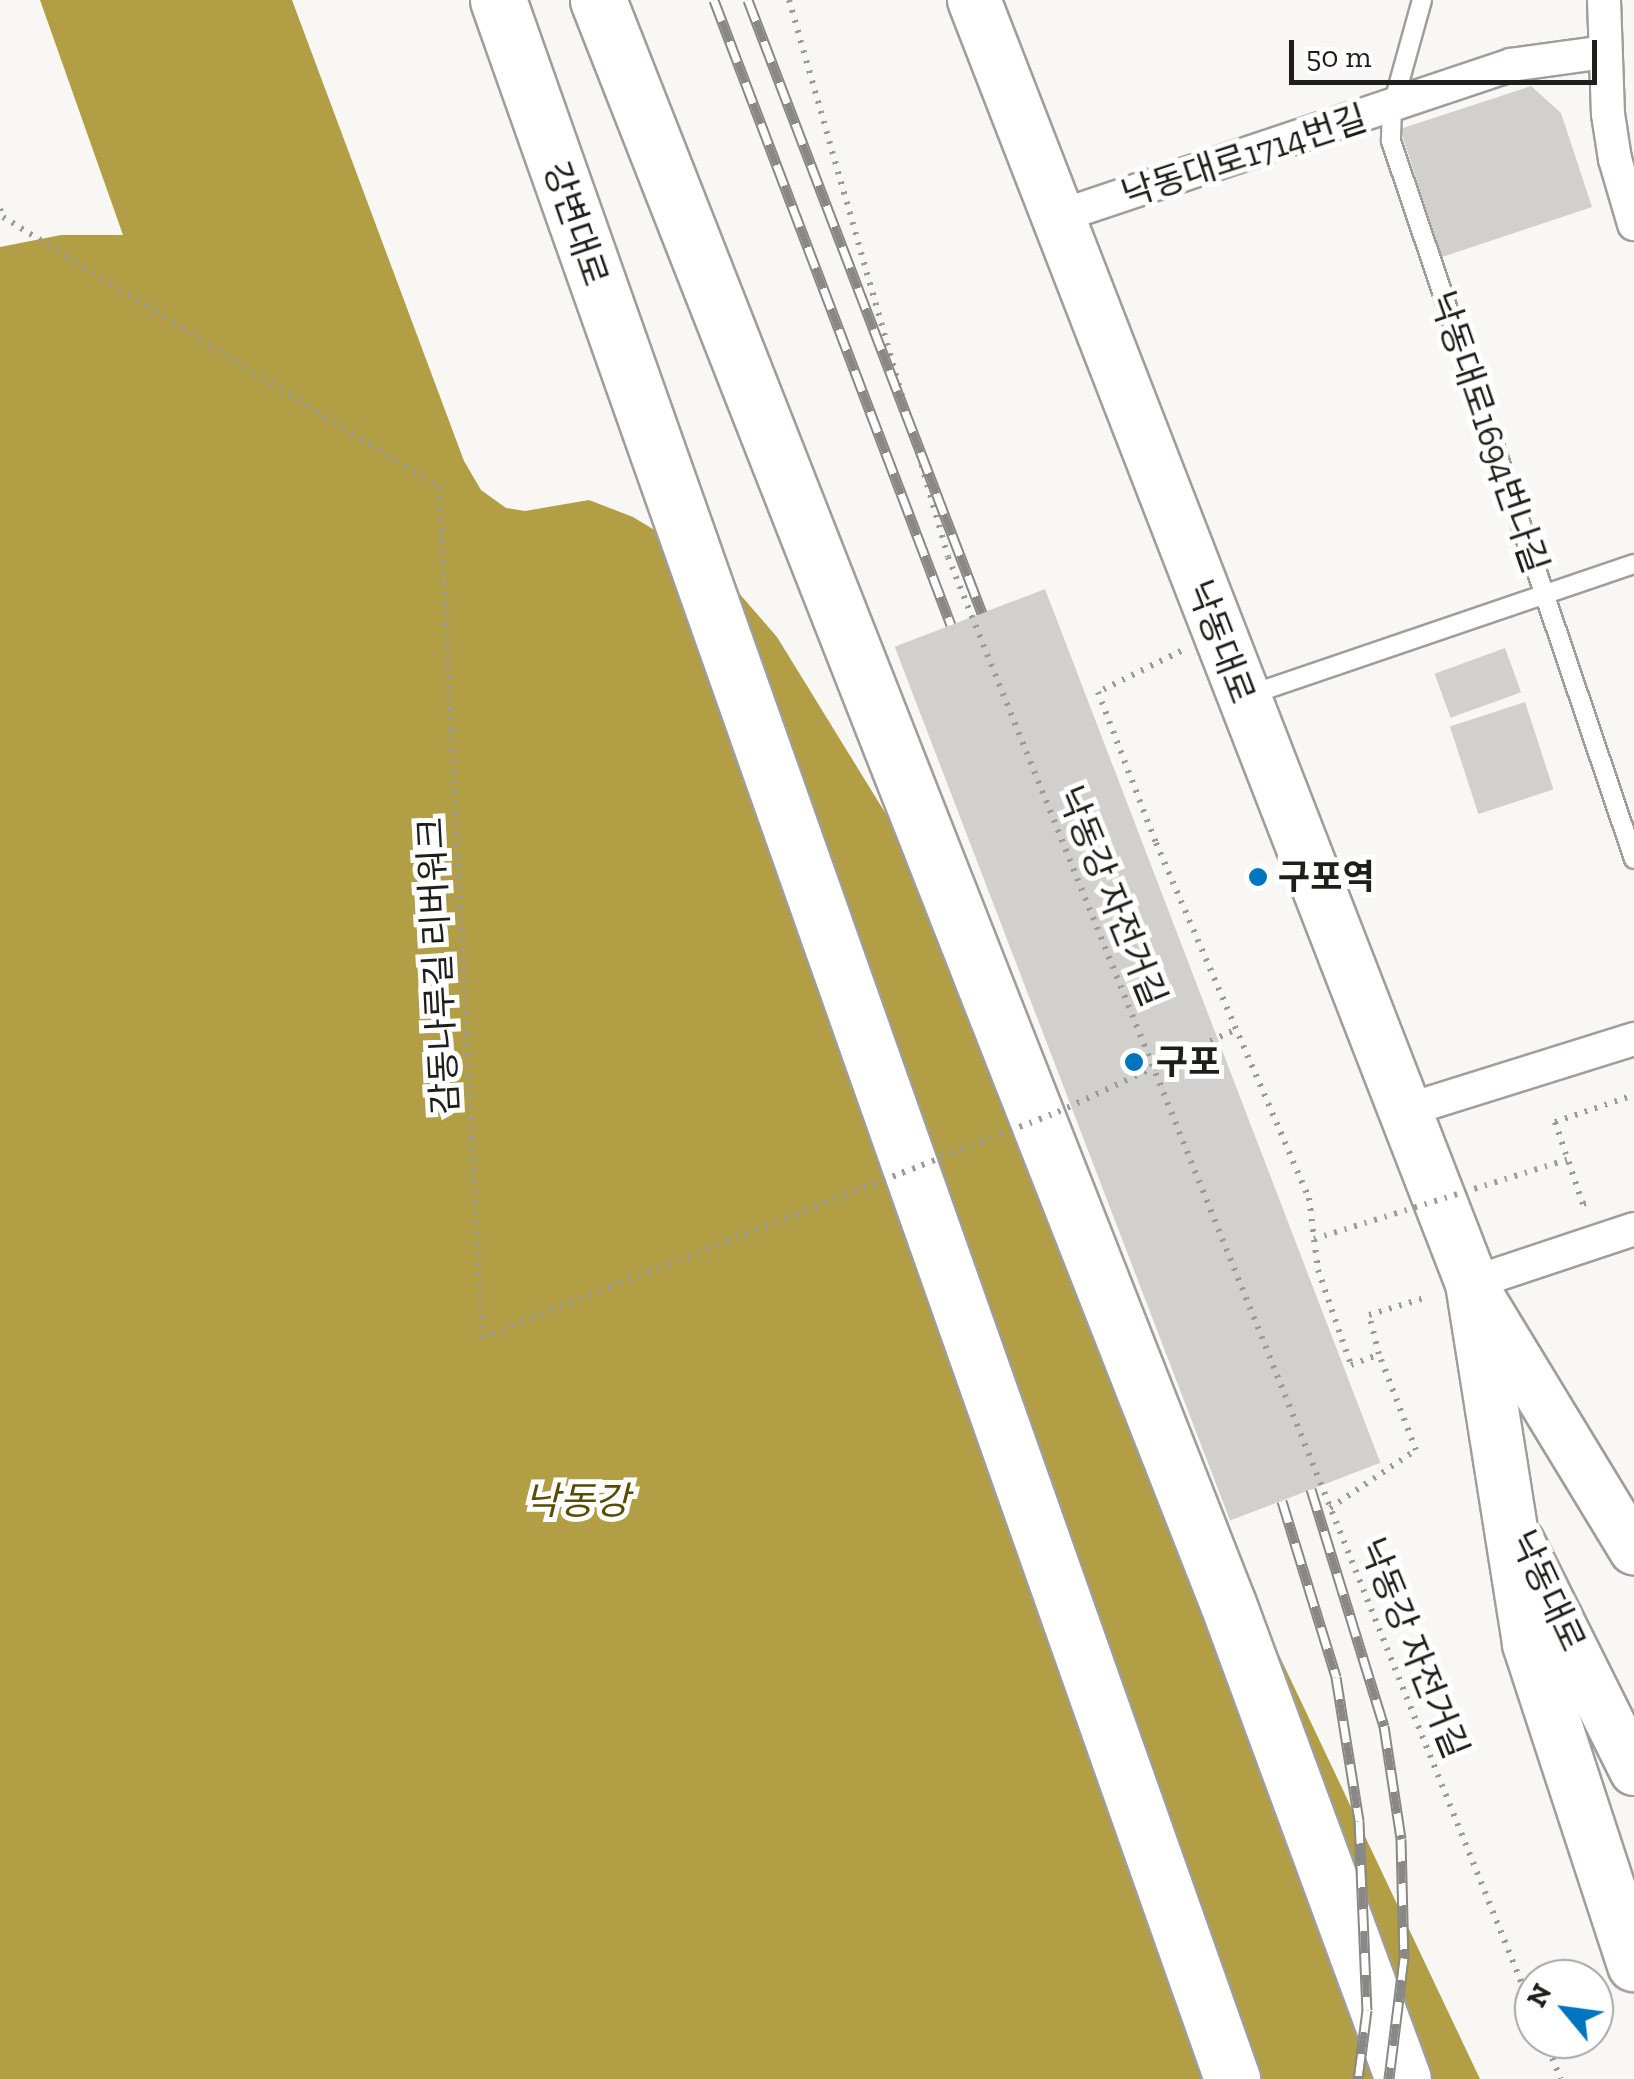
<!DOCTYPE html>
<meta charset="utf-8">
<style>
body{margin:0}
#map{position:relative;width:1634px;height:2079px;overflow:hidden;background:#f8f7f4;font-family:"Zilla Slab","Noto Sans KR",serif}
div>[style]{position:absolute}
.water>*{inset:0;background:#b29e44}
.building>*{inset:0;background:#d1d0cd;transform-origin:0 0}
.path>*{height:6px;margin-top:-3px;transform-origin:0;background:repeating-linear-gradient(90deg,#9b9b99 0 2.5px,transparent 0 10.5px)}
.roads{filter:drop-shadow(2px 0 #9f9e9b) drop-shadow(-2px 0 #9f9e9b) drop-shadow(0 2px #9f9e9b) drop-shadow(0 -2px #9f9e9b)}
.service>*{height:18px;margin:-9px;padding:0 9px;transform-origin:9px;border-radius:9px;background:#fff}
.minor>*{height:32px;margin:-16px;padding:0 16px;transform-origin:16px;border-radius:16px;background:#fff}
.secondary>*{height:48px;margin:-24px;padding:0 24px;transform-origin:24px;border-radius:24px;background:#fff}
.primary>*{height:52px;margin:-26px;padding:0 26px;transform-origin:26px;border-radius:26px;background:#fff}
.trunk>*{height:55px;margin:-27.5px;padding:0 27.5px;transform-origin:27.5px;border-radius:27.5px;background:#fff}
.rail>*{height:11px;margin-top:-5.5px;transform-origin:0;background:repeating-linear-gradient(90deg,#fff 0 22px,#898886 0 44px);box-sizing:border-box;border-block:2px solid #898886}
.path-bridge>*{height:6px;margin-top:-3px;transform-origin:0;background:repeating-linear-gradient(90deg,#9b9b99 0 2.5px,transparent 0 10.5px)}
.dots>*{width:28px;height:28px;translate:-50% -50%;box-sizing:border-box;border:5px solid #fff;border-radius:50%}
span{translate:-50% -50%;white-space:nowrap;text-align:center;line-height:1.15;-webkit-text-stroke:10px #fff;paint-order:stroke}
.street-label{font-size:35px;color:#1e1e1d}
.poi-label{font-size:35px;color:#1e1e1d;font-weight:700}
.left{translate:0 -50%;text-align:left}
.water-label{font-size:38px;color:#594b00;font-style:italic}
.north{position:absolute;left:1514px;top:1959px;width:100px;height:100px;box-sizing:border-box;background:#fff;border:2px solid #a5a5a5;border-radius:50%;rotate:299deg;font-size:28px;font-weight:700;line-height:40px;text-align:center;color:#1e1e1d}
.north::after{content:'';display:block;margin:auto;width:35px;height:45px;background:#0075bf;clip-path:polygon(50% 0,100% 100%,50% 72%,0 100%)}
.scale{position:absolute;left:1289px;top:40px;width:308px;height:45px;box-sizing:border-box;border:5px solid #1e1e1d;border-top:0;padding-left:12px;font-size:30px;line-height:35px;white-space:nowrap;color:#1e1e1d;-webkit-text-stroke:8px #fff;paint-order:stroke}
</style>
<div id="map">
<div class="water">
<div style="clip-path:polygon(40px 0,292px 0,464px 461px,481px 490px,506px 508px,525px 511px,589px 500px,633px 517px,717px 568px,777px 637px,905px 845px,1223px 1537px,1480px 2079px,0 2079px,0 247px,61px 235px,123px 235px)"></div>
</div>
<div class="building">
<div style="clip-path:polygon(1531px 86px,1561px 113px,1592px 207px,1442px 257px,1400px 129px)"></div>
<div style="left:1045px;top:589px;width:936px;height:161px;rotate:69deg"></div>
<div style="left:1505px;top:648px;width:47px;height:75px;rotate:70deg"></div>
<div style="left:1525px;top:702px;width:92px;height:79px;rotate:72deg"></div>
</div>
<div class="path">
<div style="left:789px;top:0;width:579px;rotate:74.07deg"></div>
<div style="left:948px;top:557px;width:1570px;rotate:68.09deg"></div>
<div style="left:0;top:209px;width:9px;rotate:69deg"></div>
<div style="left:1181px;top:651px;width:93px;rotate:153.7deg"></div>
<div style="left:1098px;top:692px;width:162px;rotate:69deg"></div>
<div style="left:1156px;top:843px;width:387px;rotate:66.7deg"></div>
<div style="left:1309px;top:1198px;width:73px;rotate:82.9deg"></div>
<div style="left:1318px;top:1270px;width:101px;rotate:70.8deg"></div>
<div style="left:1351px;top:1365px;width:30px;rotate:-21deg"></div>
<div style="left:1586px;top:1203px;width:3px;rotate:162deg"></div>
<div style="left:1583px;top:1204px;width:87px;rotate:-108.9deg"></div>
<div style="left:1555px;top:1122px;width:83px;rotate:-18.9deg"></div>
<div style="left:1330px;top:1508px;width:104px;rotate:-34deg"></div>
<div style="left:1416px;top:1450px;width:103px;rotate:-111.1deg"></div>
<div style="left:1379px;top:1354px;width:40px;rotate:-104.4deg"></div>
<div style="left:1369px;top:1315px;width:62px;rotate:-17deg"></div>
<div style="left:1544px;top:2039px;width:43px;rotate:67deg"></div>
</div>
<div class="roads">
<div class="service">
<div style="left:1422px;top:0;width:112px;rotate:105.5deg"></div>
<div style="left:1392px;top:108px;width:33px;rotate:92deg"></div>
<div style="left:1391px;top:141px;width:758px;rotate:71.3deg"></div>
<div style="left:1246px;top:696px;width:410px;rotate:-18.8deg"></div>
</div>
<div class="minor">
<div style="left:1604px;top:0;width:114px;rotate:88deg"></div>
<div style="left:1608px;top:114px;width:46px;rotate:81.2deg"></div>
<div style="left:1615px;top:159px;width:68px;rotate:73.7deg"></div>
<div style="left:1057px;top:217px;width:479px;rotate:-18.5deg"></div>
<div style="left:1511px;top:65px;width:95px;rotate:-7.9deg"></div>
<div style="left:1404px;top:1111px;width:241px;rotate:-17.4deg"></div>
<div style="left:1472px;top:1283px;width:171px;rotate:-18.4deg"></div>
</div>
<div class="secondary">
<div style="left:1475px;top:1289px;width:306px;rotate:58.7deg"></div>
<div style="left:1520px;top:1542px;width:256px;rotate:63.5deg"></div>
</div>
<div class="primary">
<div style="left:974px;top:0;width:1376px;rotate:68.79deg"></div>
<div style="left:1472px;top:1283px;width:365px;rotate:81deg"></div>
<div style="left:1529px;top:1644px;width:338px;rotate:71.9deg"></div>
</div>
<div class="trunk">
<div style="left:498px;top:0;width:2205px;rotate:70.55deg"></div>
<div style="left:598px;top:0;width:1723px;rotate:68.56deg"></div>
<div style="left:1228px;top:1604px;width:506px;rotate:69.78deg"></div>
</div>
</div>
<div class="rail">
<div style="left:714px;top:0;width:668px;rotate:69.23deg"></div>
<div style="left:748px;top:0;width:656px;rotate:69.11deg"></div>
<div style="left:1311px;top:1489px;width:248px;rotate:72.9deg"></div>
<div style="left:1384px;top:1726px;width:114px;rotate:81.4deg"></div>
<div style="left:1401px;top:1839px;width:119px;rotate:88.6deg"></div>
<div style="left:1404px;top:1958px;width:122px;rotate:97.1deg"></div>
<div style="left:1282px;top:1501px;width:184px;rotate:72.9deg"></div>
<div style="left:1336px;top:1677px;width:146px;rotate:80.9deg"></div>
<div style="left:1359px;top:1821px;width:189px;rotate:87.6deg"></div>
<div style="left:1367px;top:2010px;width:70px;rotate:97.4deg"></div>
</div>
<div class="path-bridge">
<div style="left:3px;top:217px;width:513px;rotate:31.77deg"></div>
<div style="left:439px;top:487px;width:851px;rotate:87.1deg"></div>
<div style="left:482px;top:1337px;width:618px;rotate:-21.34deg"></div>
<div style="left:1058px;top:1112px;width:197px;rotate:-24.9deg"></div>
<div style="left:1314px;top:1239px;width:267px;rotate:-17.4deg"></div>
</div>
<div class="dots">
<div style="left:1258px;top:877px;background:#0075bf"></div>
<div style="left:1134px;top:1062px;background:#0075bf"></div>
</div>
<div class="street-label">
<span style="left:1244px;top:156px;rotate:-18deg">낙동대로1714번길</span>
<span style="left:576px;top:224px;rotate:71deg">강변대로</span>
<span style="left:1489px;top:432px;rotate:71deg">낙동대로1694번나길</span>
<span style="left:1221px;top:642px;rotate:69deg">낙동대로</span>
<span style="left:1112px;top:896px;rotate:68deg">낙동강 자전거길</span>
<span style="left:438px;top:966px;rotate:-93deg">감동나루길 리버워크</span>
<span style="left:1548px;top:1591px;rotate:65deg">낙동대로</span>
<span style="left:1414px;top:1648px;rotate:68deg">낙동강 자전거길</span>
</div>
<div class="poi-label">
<span class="left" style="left:1278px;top:877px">구포역</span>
<span class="left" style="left:1156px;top:1062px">구포</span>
</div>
<div class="water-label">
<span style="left:577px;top:1502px">낙동강</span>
</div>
<div class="north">N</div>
<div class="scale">50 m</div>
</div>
